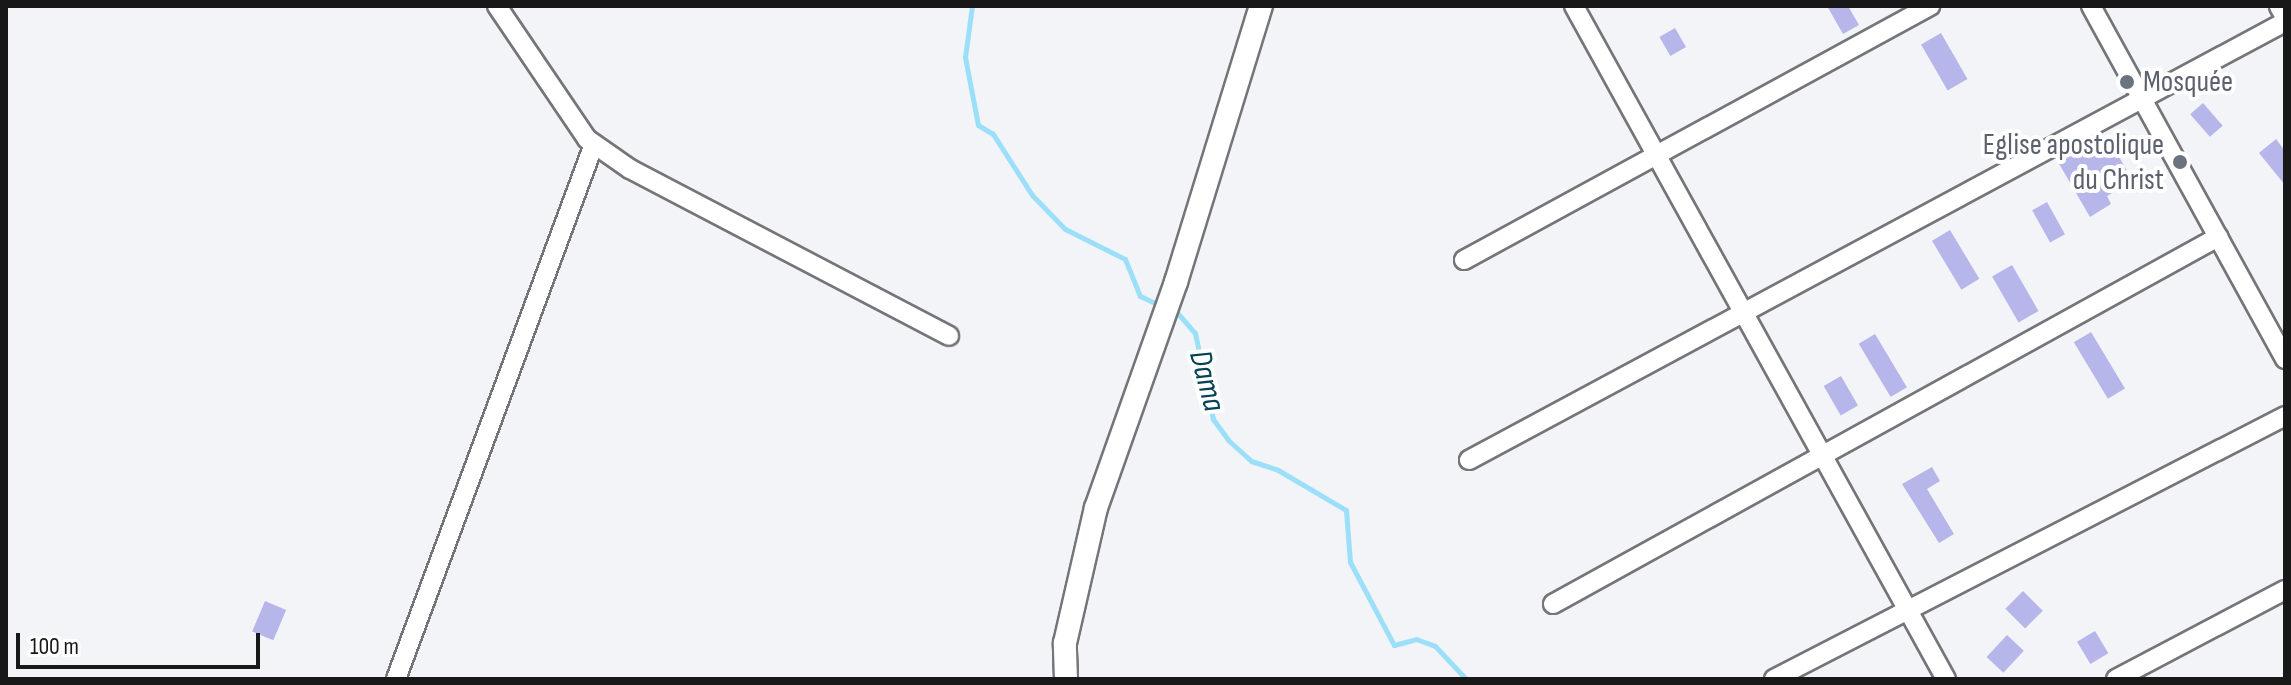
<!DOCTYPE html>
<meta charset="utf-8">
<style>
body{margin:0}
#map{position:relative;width:2291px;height:685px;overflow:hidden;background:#f3f4f8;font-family:"Sofia Sans Condensed",sans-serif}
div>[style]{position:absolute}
.stream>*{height:5px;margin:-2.5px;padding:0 2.5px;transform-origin:2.5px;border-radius:2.5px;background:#9cdff8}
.building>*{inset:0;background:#b7b6eb;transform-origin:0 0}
.roads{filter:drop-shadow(2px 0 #757579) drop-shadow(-2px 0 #757579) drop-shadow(0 2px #757579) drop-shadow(0 -2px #757579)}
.minor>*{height:18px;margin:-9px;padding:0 9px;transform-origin:9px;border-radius:9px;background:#fff}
.tertiary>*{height:22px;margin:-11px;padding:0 11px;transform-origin:11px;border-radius:11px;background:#fff}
.dots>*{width:22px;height:22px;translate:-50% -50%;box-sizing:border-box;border:4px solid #fff;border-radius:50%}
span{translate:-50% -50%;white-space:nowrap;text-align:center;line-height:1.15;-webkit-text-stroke:8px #fff;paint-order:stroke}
.worship-label{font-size:30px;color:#5b616d}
.left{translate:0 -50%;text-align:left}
.right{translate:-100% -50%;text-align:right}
.water-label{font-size:32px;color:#054253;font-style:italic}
.frame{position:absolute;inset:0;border:8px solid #181819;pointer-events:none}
.scale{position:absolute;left:16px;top:633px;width:244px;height:36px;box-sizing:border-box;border:4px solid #181819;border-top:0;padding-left:10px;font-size:24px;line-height:28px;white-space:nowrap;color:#181819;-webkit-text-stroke:6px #fff;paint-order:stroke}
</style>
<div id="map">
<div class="stream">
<div style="left:972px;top:6px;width:51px;rotate:97.8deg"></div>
<div style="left:965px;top:57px;width:69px;rotate:79.2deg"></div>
<div style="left:978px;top:125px;width:17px;rotate:31deg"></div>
<div style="left:993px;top:134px;width:72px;rotate:57.4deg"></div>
<div style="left:1032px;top:195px;width:47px;rotate:45.9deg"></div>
<div style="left:1065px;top:229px;width:67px;rotate:26.6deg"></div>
<div style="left:1125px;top:259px;width:40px;rotate:68deg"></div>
<div style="left:1140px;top:296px;width:23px;rotate:25deg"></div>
<div style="left:1174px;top:309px;width:32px;rotate:49deg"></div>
<div style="left:1195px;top:333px;width:88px;rotate:78.2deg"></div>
<div style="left:1213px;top:419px;width:26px;rotate:54deg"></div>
<div style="left:1228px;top:440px;width:31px;rotate:42deg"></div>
<div style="left:1251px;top:461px;width:28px;rotate:18deg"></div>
<div style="left:1278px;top:470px;width:79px;rotate:30.5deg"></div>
<div style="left:1346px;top:510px;width:52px;rotate:85.6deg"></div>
<div style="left:1350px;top:562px;width:94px;rotate:62.1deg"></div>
<div style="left:1394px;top:645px;width:23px;rotate:-15deg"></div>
<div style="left:1416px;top:639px;width:20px;rotate:20deg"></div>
<div style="left:1435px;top:646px;width:45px;rotate:46.8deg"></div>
</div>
<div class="building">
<div style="clip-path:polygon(1827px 6px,1848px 6px,1859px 25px,1843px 34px)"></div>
<div style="left:1675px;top:28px;width:22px;height:18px;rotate:60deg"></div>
<div style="left:1941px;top:33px;width:53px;height:23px;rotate:60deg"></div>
<div style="left:2203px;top:103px;width:30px;height:17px;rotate:49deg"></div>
<div style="clip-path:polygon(2276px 139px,2285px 151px,2285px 185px,2259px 153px)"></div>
<div style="clip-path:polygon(2111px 143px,2133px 181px,2107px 196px,2111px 204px,2090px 217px,2058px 162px,2080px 150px,2084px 158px)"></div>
<div style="left:2047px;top:202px;width:37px;height:17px;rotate:61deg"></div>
<div style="left:1950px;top:230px;width:57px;height:21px;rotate:59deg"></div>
<div style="left:2012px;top:265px;width:53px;height:23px;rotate:60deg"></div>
<div style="left:2091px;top:332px;width:66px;height:20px;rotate:59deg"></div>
<div style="left:1875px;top:334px;width:62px;height:19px;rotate:59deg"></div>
<div style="left:1841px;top:376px;width:34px;height:20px;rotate:60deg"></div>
<div style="clip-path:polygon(1932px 467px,1940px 481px,1927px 489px,1954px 534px,1939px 543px,1902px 484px)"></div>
<div style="left:2023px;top:591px;width:28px;height:25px;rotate:45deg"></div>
<div style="left:265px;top:601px;width:23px;height:33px;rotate:23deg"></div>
<div style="left:2095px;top:631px;width:26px;height:21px;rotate:59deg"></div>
<div style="left:2007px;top:635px;width:23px;height:30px;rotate:43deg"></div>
</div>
<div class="roads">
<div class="minor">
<div style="left:497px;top:6px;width:161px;rotate:55.9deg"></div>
<div style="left:587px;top:139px;width:52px;rotate:34.9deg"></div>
<div style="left:630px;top:169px;width:360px;rotate:27.6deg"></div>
<div style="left:1574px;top:6px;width:769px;rotate:61.07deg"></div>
<div style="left:2091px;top:6px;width:403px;rotate:61.2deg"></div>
<div style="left:1464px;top:260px;width:531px;rotate:-28.59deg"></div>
<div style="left:1469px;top:460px;width:926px;rotate:-28.23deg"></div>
<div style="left:1553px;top:604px;width:760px;rotate:-28.89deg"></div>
<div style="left:396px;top:679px;width:570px;rotate:-69.69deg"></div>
<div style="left:1774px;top:679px;width:575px;rotate:-27.23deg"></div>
<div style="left:2116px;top:679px;width:191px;rotate:-27.8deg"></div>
</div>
<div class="tertiary">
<div style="left:2281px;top:6px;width:8px;rotate:60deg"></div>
<div style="left:1066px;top:679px;width:36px;rotate:-92deg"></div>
<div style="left:1065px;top:643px;width:139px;rotate:-77.1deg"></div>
<div style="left:1096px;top:508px;width:240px;rotate:-70.5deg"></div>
<div style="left:1176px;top:282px;width:289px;rotate:-72.9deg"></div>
</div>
</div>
<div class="dots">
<div style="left:2127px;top:82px;background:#6b7280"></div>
<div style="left:2180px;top:162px;background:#6b7280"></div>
</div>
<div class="worship-label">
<span class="left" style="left:2143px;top:82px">Mosquée</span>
<span class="right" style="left:2164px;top:162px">Eglise apostolique<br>du Christ</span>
</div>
<div class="water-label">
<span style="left:1206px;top:381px;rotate:75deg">Dama</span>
</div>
<div class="frame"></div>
<div class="scale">100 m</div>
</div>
